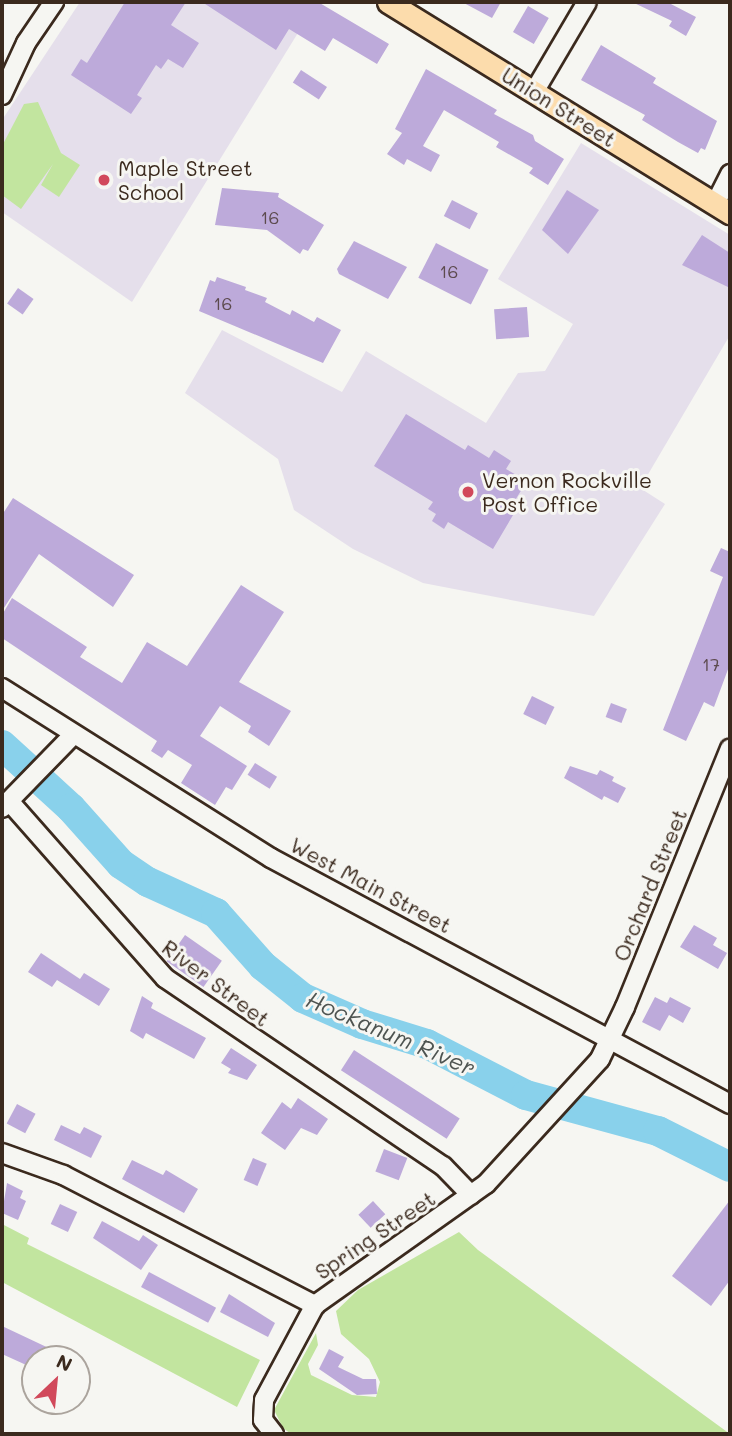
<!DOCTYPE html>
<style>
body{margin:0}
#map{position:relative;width:732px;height:1436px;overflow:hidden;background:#f6f6f2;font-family:Mali,sans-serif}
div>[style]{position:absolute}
.built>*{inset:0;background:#e5dfeb}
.green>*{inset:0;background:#c2e59f}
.river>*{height:30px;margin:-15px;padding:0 15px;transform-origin:15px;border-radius:15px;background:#89d1eb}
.building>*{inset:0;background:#bdaada;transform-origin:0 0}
.roads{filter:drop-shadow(2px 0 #3b2a1e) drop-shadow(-2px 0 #3b2a1e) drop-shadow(0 2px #3b2a1e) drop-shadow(0 -2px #3b2a1e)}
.minor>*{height:18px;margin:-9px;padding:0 9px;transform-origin:9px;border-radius:9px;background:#f6f6f2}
.major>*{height:21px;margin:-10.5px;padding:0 10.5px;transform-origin:10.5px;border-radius:10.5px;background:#fcdcac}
.dots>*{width:19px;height:19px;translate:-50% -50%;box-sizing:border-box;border:4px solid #f6f6f2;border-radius:50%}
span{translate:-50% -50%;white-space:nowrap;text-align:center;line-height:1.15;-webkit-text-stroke:6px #f6f6f2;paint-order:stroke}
.number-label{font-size:18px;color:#5c4a4d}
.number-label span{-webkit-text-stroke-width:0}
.street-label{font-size:21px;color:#3b2a1e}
.poi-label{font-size:21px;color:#3b2a1e}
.left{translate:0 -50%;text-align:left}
.water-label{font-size:23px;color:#4e5451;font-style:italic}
.frame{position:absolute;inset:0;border:4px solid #3b2a1e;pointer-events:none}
.north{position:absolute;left:21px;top:1345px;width:70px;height:70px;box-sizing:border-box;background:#f6f6f2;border:2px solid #aba49d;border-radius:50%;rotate:26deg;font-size:19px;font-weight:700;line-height:28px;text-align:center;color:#3b2a1e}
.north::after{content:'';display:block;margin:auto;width:24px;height:32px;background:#d1495b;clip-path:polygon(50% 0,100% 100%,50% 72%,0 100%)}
</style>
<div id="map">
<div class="built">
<div style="clip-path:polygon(80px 2px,317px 2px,132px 302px,2px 212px,2px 120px)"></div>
<div style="clip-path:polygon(581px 143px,730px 235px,730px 335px,640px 488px,665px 504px,594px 616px,423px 583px,353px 549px,294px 510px,278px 459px,185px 393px,222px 330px,342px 392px,366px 351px,486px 423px,518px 373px,545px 371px,573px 324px,498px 279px)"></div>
</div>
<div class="green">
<div style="clip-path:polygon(38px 102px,61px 153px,80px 165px,59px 197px,41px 185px,53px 164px,21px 209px,2px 195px,2px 146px,24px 104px)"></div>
<div style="clip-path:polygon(2px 1224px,29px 1238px,27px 1244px,260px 1360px,237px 1407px,2px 1282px)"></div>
<div style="clip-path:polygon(459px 1232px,478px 1250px,730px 1434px,291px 1434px,283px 1428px,274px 1410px,316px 1333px,318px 1345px,308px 1364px,311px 1375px,352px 1395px,376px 1397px,380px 1382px,369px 1359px,341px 1334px,336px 1311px,358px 1290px)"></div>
</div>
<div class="river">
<div style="left:2px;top:745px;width:93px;rotate:42.4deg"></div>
<div style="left:71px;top:808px;width:75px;rotate:48.2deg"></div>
<div style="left:121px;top:864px;width:32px;rotate:34deg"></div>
<div style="left:148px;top:882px;width:75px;rotate:24.5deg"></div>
<div style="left:216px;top:913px;width:71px;rotate:48.4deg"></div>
<div style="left:263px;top:966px;width:51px;rotate:38.7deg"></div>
<div style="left:303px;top:998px;width:64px;rotate:23.8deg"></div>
<div style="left:362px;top:1024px;width:68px;rotate:17.1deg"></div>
<div style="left:427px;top:1044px;width:111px;rotate:27.3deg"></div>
<div style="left:526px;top:1095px;width:137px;rotate:15.3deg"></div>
<div style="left:658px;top:1131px;width:80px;rotate:26.6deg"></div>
</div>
<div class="building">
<div style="clip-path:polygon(125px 2px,186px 2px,171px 25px,199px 43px,183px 68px,168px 59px,161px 69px,156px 65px,137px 95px,142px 98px,131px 114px,71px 75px,81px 59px,87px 63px)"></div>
<div style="clip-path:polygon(202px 2px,318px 2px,389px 44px,377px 64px,333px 38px,325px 51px,289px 29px,276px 50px)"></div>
<div style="clip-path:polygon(462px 2px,501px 2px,492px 18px)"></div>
<div style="clip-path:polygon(632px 2px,667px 2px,696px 17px,686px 36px,669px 26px,672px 21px)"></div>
<div style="left:528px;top:6px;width:24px;height:30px;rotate:30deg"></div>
<div style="clip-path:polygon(601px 45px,656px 78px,653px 83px,717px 121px,705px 150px,701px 148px,698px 153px,678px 142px,642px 120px,645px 115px,581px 80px)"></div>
<div style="clip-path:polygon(426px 69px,497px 110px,494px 114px,533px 135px,535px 141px,564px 159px,548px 185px,529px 173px,533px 168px,496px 147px,499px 142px,444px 110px,423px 146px,440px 155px,431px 172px,407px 159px,404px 165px,387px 154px,402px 133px,395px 129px)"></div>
<div style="left:301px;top:70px;width:31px;height:15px;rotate:33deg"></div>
<div style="clip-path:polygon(222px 188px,279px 193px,278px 197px,324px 225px,308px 251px,303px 249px,300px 254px,267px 230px,215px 225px)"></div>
<div style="clip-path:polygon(567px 190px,599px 210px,568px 254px,542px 230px)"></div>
<div style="left:452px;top:200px;width:29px;height:18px;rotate:27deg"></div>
<div style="clip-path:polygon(702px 235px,730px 253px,730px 288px,682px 265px)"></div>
<div style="clip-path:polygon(354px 241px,407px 267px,388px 299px,339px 274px,337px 269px)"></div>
<div style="left:436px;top:243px;width:59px;height:39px;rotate:27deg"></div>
<div style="clip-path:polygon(217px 277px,246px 287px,245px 290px,267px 298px,265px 302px,290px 315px,292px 310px,314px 322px,317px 317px,341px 330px,323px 363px,199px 311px,210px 280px,215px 282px)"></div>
<div style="left:18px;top:288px;width:19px;height:19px;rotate:35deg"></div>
<div style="left:527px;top:307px;width:30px;height:33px;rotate:86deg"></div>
<div style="clip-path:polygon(406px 414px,465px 450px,468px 445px,489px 458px,494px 450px,511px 461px,506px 469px,527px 481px,514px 502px,519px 505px,493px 549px,448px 522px,444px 529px,432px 521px,436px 514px,428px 509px,433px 502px,374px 466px)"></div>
<div style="clip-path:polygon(13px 498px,134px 575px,113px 607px,39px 554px,2px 611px,2px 515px)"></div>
<div style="clip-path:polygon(721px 548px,730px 552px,730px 664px,714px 707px,704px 702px,686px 741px,663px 730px,723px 577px,710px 571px)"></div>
<div style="clip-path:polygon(241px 585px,284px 612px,239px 682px,291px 711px,269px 746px,248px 732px,251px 726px,220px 706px,200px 736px,247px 766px,232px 790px,226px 787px,215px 805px,181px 783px,192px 765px,168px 750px,162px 758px,151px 751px,157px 741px,2px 638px,2px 615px,12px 598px,87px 647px,80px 657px,122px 683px,147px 642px,187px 666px)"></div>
<div style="left:532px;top:696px;width:25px;height:20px;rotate:26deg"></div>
<div style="left:611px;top:703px;width:17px;height:15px;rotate:21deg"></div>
<div style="left:255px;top:763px;width:26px;height:14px;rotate:32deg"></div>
<div style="clip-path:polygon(570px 766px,597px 775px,600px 770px,614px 777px,612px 781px,626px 788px,618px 803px,604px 796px,602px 800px,564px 778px)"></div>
<div style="clip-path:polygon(694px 925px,717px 938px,713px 945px,727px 953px,718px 969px,680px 947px)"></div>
<div style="left:185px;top:935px;width:45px;height:32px;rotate:35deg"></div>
<div style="clip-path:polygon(41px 953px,80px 979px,84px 973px,110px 989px,99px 1006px,57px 980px,52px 987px,28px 972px)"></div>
<div style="clip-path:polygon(142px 996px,153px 1003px,151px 1008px,206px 1038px,194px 1059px,146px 1033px,143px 1039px,130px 1031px)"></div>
<div style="clip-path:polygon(655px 997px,667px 1003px,670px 997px,691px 1008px,683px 1023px,669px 1015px,660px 1031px,642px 1022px)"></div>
<div style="clip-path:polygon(231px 1048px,257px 1065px,247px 1080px,228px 1073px,231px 1069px,221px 1063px)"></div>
<div style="left:354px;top:1050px;width:126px;height:24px;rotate:33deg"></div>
<div style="clip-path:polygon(298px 1098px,328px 1119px,317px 1135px,301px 1128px,285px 1150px,261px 1133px,282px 1102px,291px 1109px)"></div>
<div style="left:17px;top:1104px;width:21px;height:22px;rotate:28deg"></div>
<div style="clip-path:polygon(61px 1125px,80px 1134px,84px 1127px,102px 1136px,91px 1158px,54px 1140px)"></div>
<div style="left:384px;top:1149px;width:25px;height:24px;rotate:21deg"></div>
<div style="left:253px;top:1158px;width:15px;height:24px;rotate:23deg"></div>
<div style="clip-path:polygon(132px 1160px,163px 1175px,166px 1170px,198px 1189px,184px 1213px,122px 1179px)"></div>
<div style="clip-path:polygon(7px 1183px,23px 1191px,20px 1198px,26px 1201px,18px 1220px,2px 1213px)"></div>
<div style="clip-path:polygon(730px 1200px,730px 1280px,711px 1306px,672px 1276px)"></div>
<div style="left:373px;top:1201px;width:18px;height:20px;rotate:47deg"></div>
<div style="left:60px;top:1204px;width:19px;height:22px;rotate:25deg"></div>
<div style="clip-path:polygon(102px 1221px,139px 1241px,143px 1235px,158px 1245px,141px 1270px,93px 1238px)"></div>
<div style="left:149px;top:1272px;width:76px;height:17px;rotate:28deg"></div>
<div style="clip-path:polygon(229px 1294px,275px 1323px,268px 1337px,220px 1312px)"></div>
<div style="clip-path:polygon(2px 1326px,72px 1359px,35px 1359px,35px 1369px,2px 1354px)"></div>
<div style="clip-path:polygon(329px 1349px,344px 1357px,338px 1367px,363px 1379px,376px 1379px,377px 1394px,357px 1395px,319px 1369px)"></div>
</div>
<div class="roads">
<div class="minor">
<div style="left:534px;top:92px;width:104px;rotate:-59.5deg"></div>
<div style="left:2px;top:95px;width:57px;rotate:-65.2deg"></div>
<div style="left:26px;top:43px;width:50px;rotate:-55.7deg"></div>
<div style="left:715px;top:204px;width:34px;rotate:-63deg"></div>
<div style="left:2px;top:688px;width:318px;rotate:32.3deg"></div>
<div style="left:271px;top:858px;width:521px;rotate:28.19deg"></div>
<div style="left:9px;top:801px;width:236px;rotate:48.6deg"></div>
<div style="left:165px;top:978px;width:336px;rotate:34.1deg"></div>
<div style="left:443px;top:1166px;width:40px;rotate:46deg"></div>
<div style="left:2px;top:808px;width:103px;rotate:-45.8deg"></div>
<div style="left:2px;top:1153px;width:65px;rotate:19.8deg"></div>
<div style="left:63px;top:1175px;width:284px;rotate:27.3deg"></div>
<div style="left:274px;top:1434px;width:18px;rotate:-128deg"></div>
<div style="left:263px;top:1420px;width:20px;rotate:-87deg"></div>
<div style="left:264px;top:1400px;width:108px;rotate:-61.8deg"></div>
<div style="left:315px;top:1305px;width:209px;rotate:-35.3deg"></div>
<div style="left:486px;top:1184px;width:169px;rotate:-47.6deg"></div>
<div style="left:600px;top:1059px;width:58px;rotate:-64.3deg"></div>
<div style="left:625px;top:1007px;width:279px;rotate:-67.9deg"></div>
</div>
<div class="major">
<div style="left:388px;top:2px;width:402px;rotate:31.7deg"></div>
</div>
</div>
<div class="dots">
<div style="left:104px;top:180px;background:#d1495b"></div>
<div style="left:468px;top:492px;background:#d1495b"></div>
</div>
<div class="number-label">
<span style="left:270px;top:217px">16</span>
<span style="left:449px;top:271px">16</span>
<span style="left:223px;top:303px">16</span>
<span style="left:711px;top:664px">17</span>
</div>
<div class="street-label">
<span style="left:559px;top:107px;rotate:32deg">Union Street</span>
<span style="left:371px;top:885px;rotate:28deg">West Main Street</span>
<span style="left:650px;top:885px;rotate:-68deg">Orchard Street</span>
<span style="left:216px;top:983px;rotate:37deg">River Street</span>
<span style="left:375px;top:1235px;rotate:-34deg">Spring Street</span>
</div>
<div class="poi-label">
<span class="left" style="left:118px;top:180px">Maple Street<br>School</span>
<span class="left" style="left:482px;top:492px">Vernon Rockville<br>Post Office</span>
</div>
<div class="water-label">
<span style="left:391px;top:1033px;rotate:23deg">Hockanum River</span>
</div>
<div class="frame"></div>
<div class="north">N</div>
</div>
